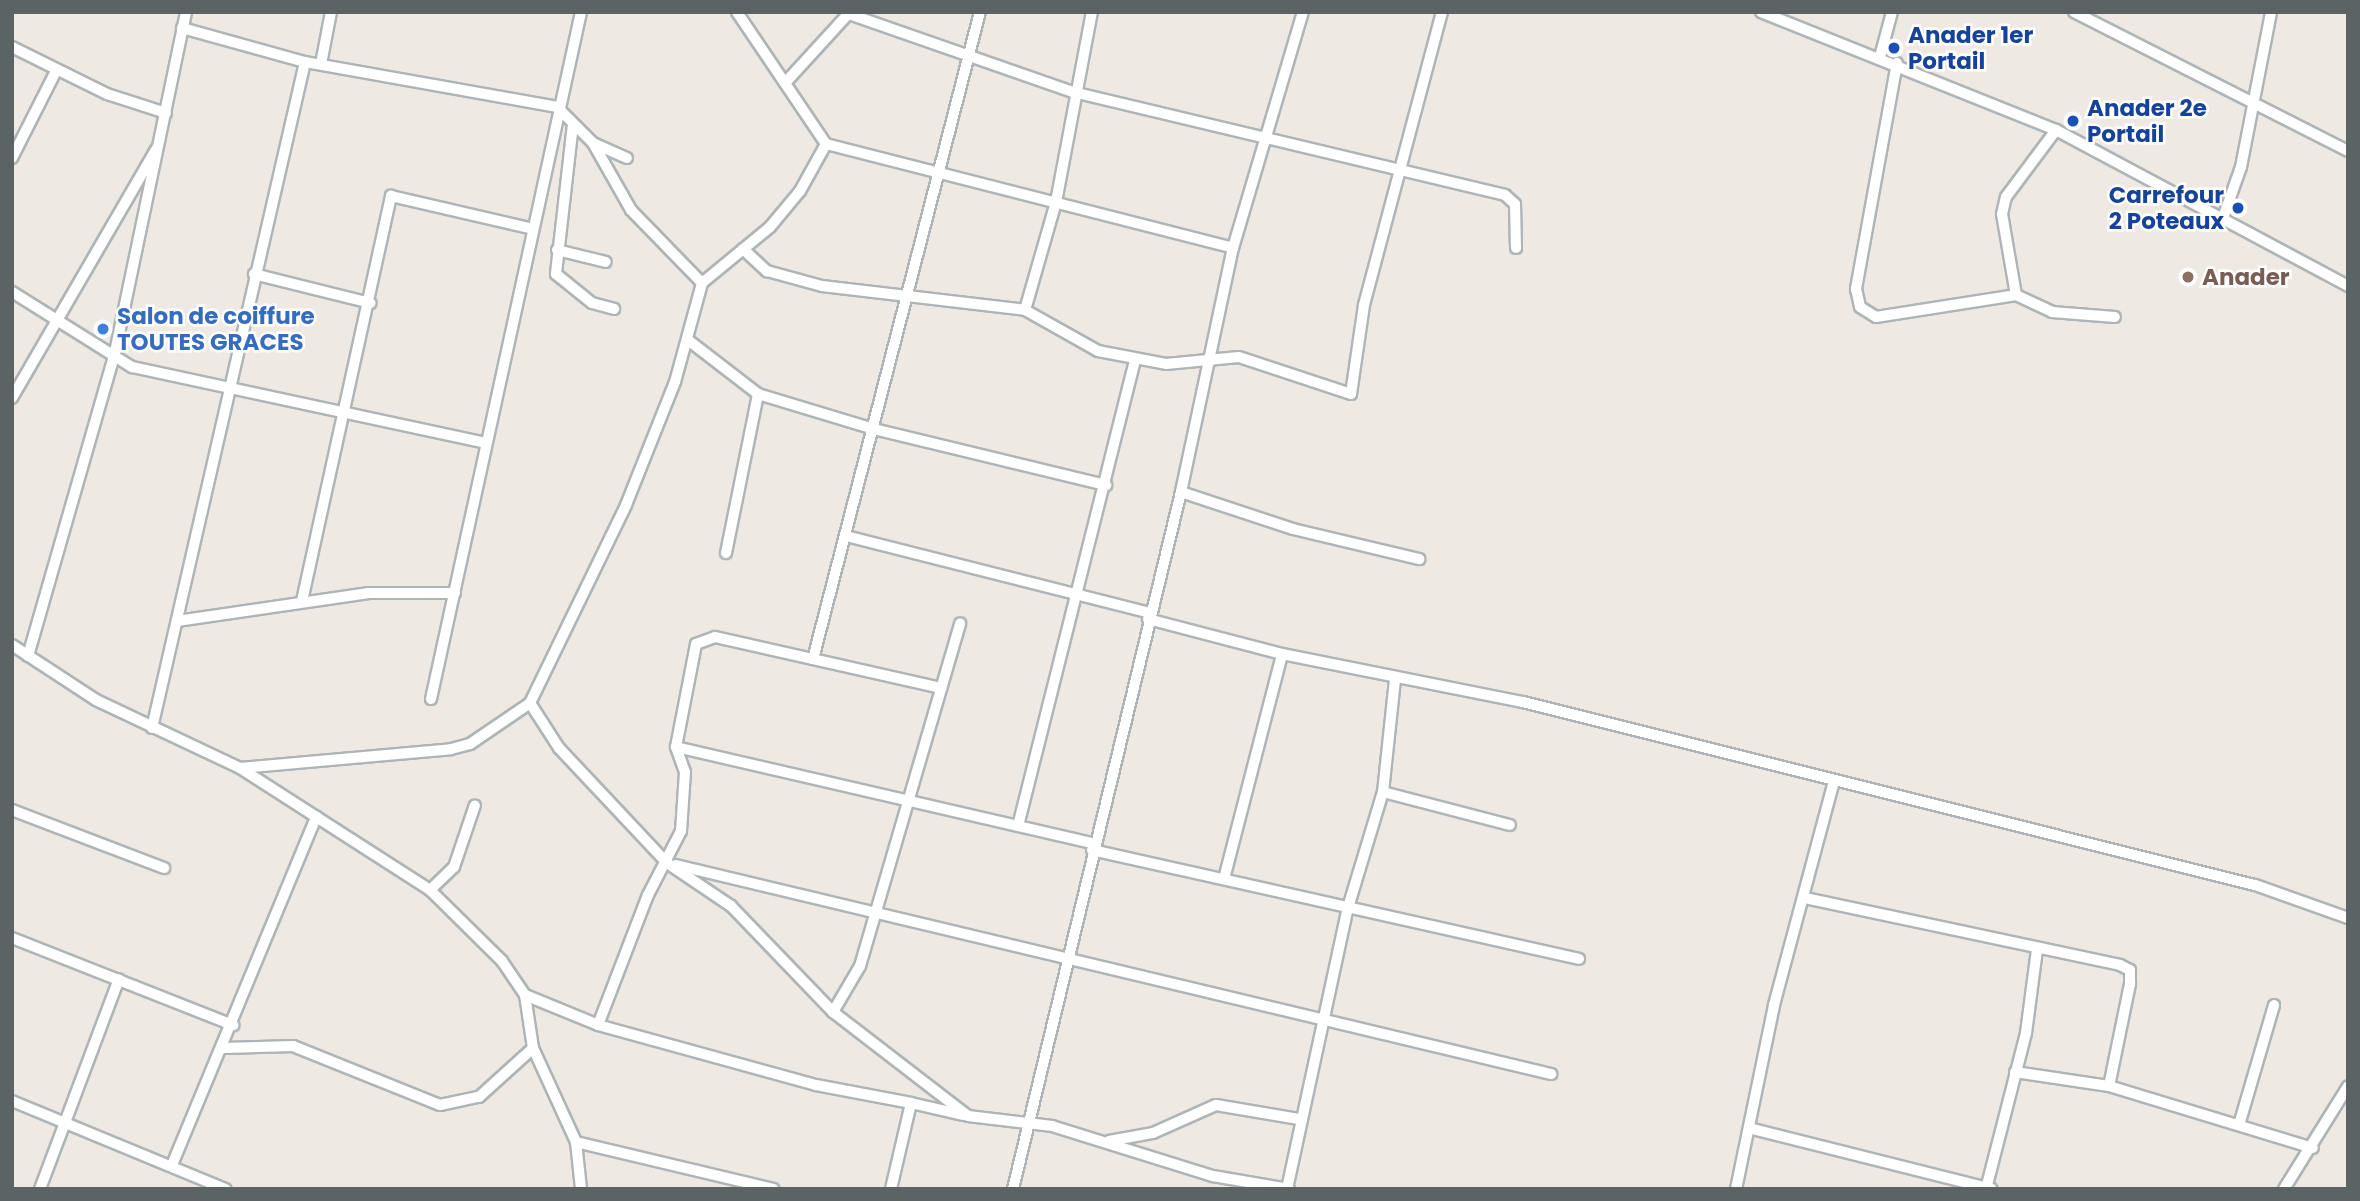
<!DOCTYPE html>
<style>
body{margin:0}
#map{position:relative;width:2360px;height:1201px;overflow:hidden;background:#efe9e4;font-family:Poppins,sans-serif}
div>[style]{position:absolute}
.roads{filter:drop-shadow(2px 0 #afb5b7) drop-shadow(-2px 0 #afb5b7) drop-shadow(0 2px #afb5b7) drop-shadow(0 -2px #afb5b7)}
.minor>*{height:10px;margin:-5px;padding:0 5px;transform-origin:5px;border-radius:5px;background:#fff}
.dots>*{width:19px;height:19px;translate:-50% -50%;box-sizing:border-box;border:4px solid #fff;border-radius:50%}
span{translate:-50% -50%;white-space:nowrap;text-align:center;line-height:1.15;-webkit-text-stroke:5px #fff;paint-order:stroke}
.transit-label{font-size:23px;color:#164399;font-weight:700}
.left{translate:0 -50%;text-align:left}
.right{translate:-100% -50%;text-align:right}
.education-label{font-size:23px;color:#785e54;font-weight:700}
.shop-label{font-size:23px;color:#366cbe;font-weight:700}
.frame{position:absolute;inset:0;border:14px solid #5c6365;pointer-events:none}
</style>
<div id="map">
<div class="roads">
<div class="minor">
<div style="left:1761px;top:12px;width:318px;rotate:21.8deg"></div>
<div style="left:2056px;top:130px;width:331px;rotate:28.1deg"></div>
<div style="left:2074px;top:12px;width:307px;rotate:26.9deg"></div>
<div style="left:849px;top:14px;width:237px;rotate:19.2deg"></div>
<div style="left:1073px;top:92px;width:444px;rotate:13.4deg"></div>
<div style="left:1505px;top:195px;width:13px;rotate:42deg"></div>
<div style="left:1515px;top:204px;width:44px;rotate:88.7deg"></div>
<div style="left:182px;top:28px;width:128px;rotate:15.5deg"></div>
<div style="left:305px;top:62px;width:256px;rotate:10.1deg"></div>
<div style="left:557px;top:107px;width:51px;rotate:45deg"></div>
<div style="left:593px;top:143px;width:77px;rotate:60.4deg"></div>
<div style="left:631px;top:210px;width:102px;rotate:45.8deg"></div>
<div style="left:12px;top:47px;width:106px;rotate:26.3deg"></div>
<div style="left:107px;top:94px;width:62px;rotate:17.9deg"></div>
<div style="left:1880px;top:57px;width:47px;rotate:-75.1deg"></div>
<div style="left:1897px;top:63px;width:230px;rotate:100.3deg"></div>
<div style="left:1856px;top:289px;width:18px;rotate:77deg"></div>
<div style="left:1860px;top:307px;width:19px;rotate:32deg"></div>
<div style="left:1876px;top:317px;width:142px;rotate:-8.9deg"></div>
<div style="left:2016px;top:295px;width:40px;rotate:25deg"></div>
<div style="left:2052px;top:312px;width:63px;rotate:4.5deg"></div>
<div style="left:321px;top:64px;width:53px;rotate:-79.1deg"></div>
<div style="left:785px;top:83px;width:96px;rotate:-47.5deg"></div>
<div style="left:573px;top:124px;width:151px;rotate:96.5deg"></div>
<div style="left:556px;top:274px;width:46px;rotate:38.9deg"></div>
<div style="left:592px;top:303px;width:23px;rotate:15deg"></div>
<div style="left:593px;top:143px;width:37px;rotate:24deg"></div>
<div style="left:826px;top:144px;width:420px;rotate:14.3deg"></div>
<div style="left:12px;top:158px;width:97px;rotate:-63.2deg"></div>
<div style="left:2223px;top:218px;width:54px;rotate:-70.6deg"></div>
<div style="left:2241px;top:167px;width:158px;rotate:-79deg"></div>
<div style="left:743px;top:249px;width:33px;rotate:43deg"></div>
<div style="left:767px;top:271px;width:57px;rotate:15.3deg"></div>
<div style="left:822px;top:286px;width:204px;rotate:6.7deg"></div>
<div style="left:1025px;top:310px;width:84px;rotate:29.3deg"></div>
<div style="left:1098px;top:351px;width:69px;rotate:10.8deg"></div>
<div style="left:1166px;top:364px;width:73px;rotate:-5.5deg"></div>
<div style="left:1239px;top:357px;width:118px;rotate:18.3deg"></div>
<div style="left:1351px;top:394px;width:90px;rotate:-81.7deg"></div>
<div style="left:1364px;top:305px;width:303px;rotate:-75.1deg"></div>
<div style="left:557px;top:250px;width:50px;rotate:13.8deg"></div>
<div style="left:254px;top:274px;width:120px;rotate:14deg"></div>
<div style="left:12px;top:292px;width:142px;rotate:32deg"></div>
<div style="left:132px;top:367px;width:359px;rotate:12.1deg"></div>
<div style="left:2016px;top:295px;width:82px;rotate:-99.8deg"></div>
<div style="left:2002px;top:214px;width:17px;rotate:-77deg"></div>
<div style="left:2006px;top:197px;width:84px;rotate:-53.3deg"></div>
<div style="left:1025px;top:310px;width:112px;rotate:-74deg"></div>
<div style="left:1056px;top:202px;width:193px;rotate:-79.3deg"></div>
<div style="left:688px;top:340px;width:88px;rotate:37.6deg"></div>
<div style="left:758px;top:394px;width:121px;rotate:16.8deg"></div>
<div style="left:874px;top:429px;width:239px;rotate:13.6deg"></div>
<div style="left:12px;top:398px;width:287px;rotate:-59.9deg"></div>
<div style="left:1181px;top:492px;width:118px;rotate:18.3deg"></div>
<div style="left:1293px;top:529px;width:130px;rotate:13.4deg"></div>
<div style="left:846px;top:536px;width:314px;rotate:14.2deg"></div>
<div style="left:726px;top:553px;width:162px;rotate:-78.6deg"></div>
<div style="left:302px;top:601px;width:415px;rotate:-77.6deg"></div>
<div style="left:391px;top:196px;width:143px;rotate:13deg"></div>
<div style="left:1148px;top:619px;width:138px;rotate:14.6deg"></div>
<div style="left:1282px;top:654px;width:246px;rotate:11.3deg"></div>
<div style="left:1523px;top:702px;width:755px;rotate:14.04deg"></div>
<div style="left:2255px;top:885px;width:99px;rotate:19.5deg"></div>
<div style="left:177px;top:621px;width:194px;rotate:-8.3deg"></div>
<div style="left:369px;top:593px;width:86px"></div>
<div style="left:12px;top:645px;width:100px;rotate:33.2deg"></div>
<div style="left:96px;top:700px;width:159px;rotate:25.3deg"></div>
<div style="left:240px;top:768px;width:226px;rotate:32.7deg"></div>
<div style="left:430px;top:890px;width:101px;rotate:44.6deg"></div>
<div style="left:502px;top:961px;width:41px;rotate:55.9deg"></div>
<div style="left:525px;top:995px;width:54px;rotate:81.4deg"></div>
<div style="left:533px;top:1048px;width:103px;rotate:65.4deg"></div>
<div style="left:576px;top:1142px;width:47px;rotate:83.9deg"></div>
<div style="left:28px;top:656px;width:311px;rotate:-74deg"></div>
<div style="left:114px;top:357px;width:352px;rotate:-78.2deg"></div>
<div style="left:813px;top:659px;width:668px;rotate:-75.53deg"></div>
<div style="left:431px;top:699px;width:703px;rotate:-77.68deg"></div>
<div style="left:530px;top:703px;width:54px;rotate:57.2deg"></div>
<div style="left:559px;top:748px;width:158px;rotate:46.8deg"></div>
<div style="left:667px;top:863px;width:77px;rotate:33.9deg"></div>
<div style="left:731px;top:906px;width:147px;rotate:46.1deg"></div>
<div style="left:833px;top:1012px;width:170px;rotate:37.6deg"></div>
<div style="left:968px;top:1116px;width:85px;rotate:6.8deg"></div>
<div style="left:1052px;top:1126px;width:169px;rotate:17.3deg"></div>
<div style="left:1213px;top:1176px;width:77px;rotate:9.7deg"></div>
<div style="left:152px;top:728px;width:683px;rotate:-77.06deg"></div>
<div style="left:676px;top:747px;width:427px;rotate:13deg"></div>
<div style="left:240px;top:768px;width:212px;rotate:-5.1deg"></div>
<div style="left:451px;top:749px;width:20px;rotate:-15deg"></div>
<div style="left:470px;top:744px;width:73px;rotate:-34.3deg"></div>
<div style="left:530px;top:703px;width:220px;rotate:-64.1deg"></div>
<div style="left:626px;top:505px;width:132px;rotate:-68.3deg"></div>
<div style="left:675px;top:382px;width:103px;rotate:-74.7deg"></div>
<div style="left:702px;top:283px;width:88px;rotate:-39.5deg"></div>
<div style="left:770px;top:227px;width:47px;rotate:-50.2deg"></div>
<div style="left:800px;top:191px;width:54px;rotate:-61deg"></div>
<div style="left:826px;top:144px;width:159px;rotate:-124deg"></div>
<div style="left:1383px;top:792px;width:131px;rotate:14.6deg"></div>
<div style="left:12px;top:810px;width:163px;rotate:20.9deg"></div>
<div style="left:1018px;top:826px;width:480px;rotate:-75.9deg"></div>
<div style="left:1092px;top:850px;width:499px;rotate:12.6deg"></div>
<div style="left:676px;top:865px;width:900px;rotate:13.43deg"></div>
<div style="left:1224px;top:879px;width:232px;rotate:-75.5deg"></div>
<div style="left:430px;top:890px;width:33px;rotate:-44deg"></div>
<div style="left:454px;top:867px;width:65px;rotate:-71.3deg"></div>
<div style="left:1805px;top:898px;width:322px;rotate:12deg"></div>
<div style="left:2120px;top:965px;width:11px;rotate:27deg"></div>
<div style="left:2130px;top:970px;width:14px;rotate:90deg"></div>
<div style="left:2130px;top:984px;width:104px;rotate:101.6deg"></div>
<div style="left:2109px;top:1086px;width:213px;rotate:16.9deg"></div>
<div style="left:12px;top:938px;width:238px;rotate:21.5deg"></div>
<div style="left:525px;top:995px;width:79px;rotate:22.3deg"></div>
<div style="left:598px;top:1025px;width:226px;rotate:15.4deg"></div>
<div style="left:816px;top:1085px;width:97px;rotate:10.7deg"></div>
<div style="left:833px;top:1012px;width:53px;rotate:-59.6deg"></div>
<div style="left:860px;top:966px;width:357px;rotate:-73.7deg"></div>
<div style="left:598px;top:1025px;width:139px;rotate:-69deg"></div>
<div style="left:648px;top:895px;width:72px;rotate:-62.7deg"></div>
<div style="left:681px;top:831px;width:59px;rotate:-86.1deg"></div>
<div style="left:685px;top:772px;width:27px;rotate:-110deg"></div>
<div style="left:676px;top:747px;width:105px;rotate:-79deg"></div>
<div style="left:696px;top:644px;width:20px;rotate:-20deg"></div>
<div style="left:715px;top:637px;width:232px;rotate:12.7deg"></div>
<div style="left:224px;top:1048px;width:69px;rotate:-1.7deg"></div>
<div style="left:293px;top:1046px;width:158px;rotate:21.9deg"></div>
<div style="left:440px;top:1105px;width:40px;rotate:-12deg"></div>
<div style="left:479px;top:1097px;width:73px;rotate:-42.2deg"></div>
<div style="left:2015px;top:1072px;width:95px;rotate:8.5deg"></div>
<div style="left:12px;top:1101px;width:231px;rotate:22.4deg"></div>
<div style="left:2239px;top:1125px;width:125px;rotate:-73.7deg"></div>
<div style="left:1749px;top:1128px;width:250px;rotate:14.1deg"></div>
<div style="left:1109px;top:1141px;width:45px;rotate:-10.3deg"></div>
<div style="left:1153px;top:1133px;width:69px;rotate:-24deg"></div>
<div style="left:1216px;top:1105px;width:84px;rotate:9.6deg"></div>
<div style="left:576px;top:1142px;width:203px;rotate:13.4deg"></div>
<div style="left:172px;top:1165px;width:377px;rotate:-67.5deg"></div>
<div style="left:40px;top:1189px;width:224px;rotate:-69.4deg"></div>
<div style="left:891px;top:1189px;width:88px;rotate:-76.9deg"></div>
<div style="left:911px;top:1103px;width:53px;rotate:13deg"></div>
<div style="left:1013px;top:1189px;width:717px;rotate:-76.45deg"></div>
<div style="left:1181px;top:492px;width:249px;rotate:-78deg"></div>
<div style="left:1233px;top:248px;width:246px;rotate:-73.5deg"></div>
<div style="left:1287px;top:1189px;width:284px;rotate:-77.8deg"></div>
<div style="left:1347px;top:911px;width:124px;rotate:-73.2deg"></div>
<div style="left:1383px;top:792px;width:114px;rotate:-83.9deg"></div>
<div style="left:1736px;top:1189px;width:188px;rotate:-78.3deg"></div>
<div style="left:1774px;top:1005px;width:232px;rotate:-75deg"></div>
<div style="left:1986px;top:1189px;width:161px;rotate:-75.6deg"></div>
<div style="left:2026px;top:1033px;width:85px;rotate:-82.5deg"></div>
<div style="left:2284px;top:1189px;width:121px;rotate:-58.1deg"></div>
</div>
</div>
<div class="dots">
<div style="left:1894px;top:48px;background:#1a4fb4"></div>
<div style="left:2073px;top:121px;background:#1a4fb4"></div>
<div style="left:2238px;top:208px;background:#1a4fb4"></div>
<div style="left:2188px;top:277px;background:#8d6e63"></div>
<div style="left:103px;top:329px;background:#3f7fe0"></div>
</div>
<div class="transit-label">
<span class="left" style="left:1908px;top:48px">Anader 1er<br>Portail</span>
<span class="left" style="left:2087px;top:121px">Anader 2e<br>Portail</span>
<span class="right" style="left:2224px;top:208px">Carrefour<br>2 Poteaux</span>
</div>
<div class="education-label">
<span class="left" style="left:2202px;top:277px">Anader</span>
</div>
<div class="shop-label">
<span class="left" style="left:117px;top:329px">Salon de coiffure<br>TOUTES GRACES</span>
</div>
<div class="frame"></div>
</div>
